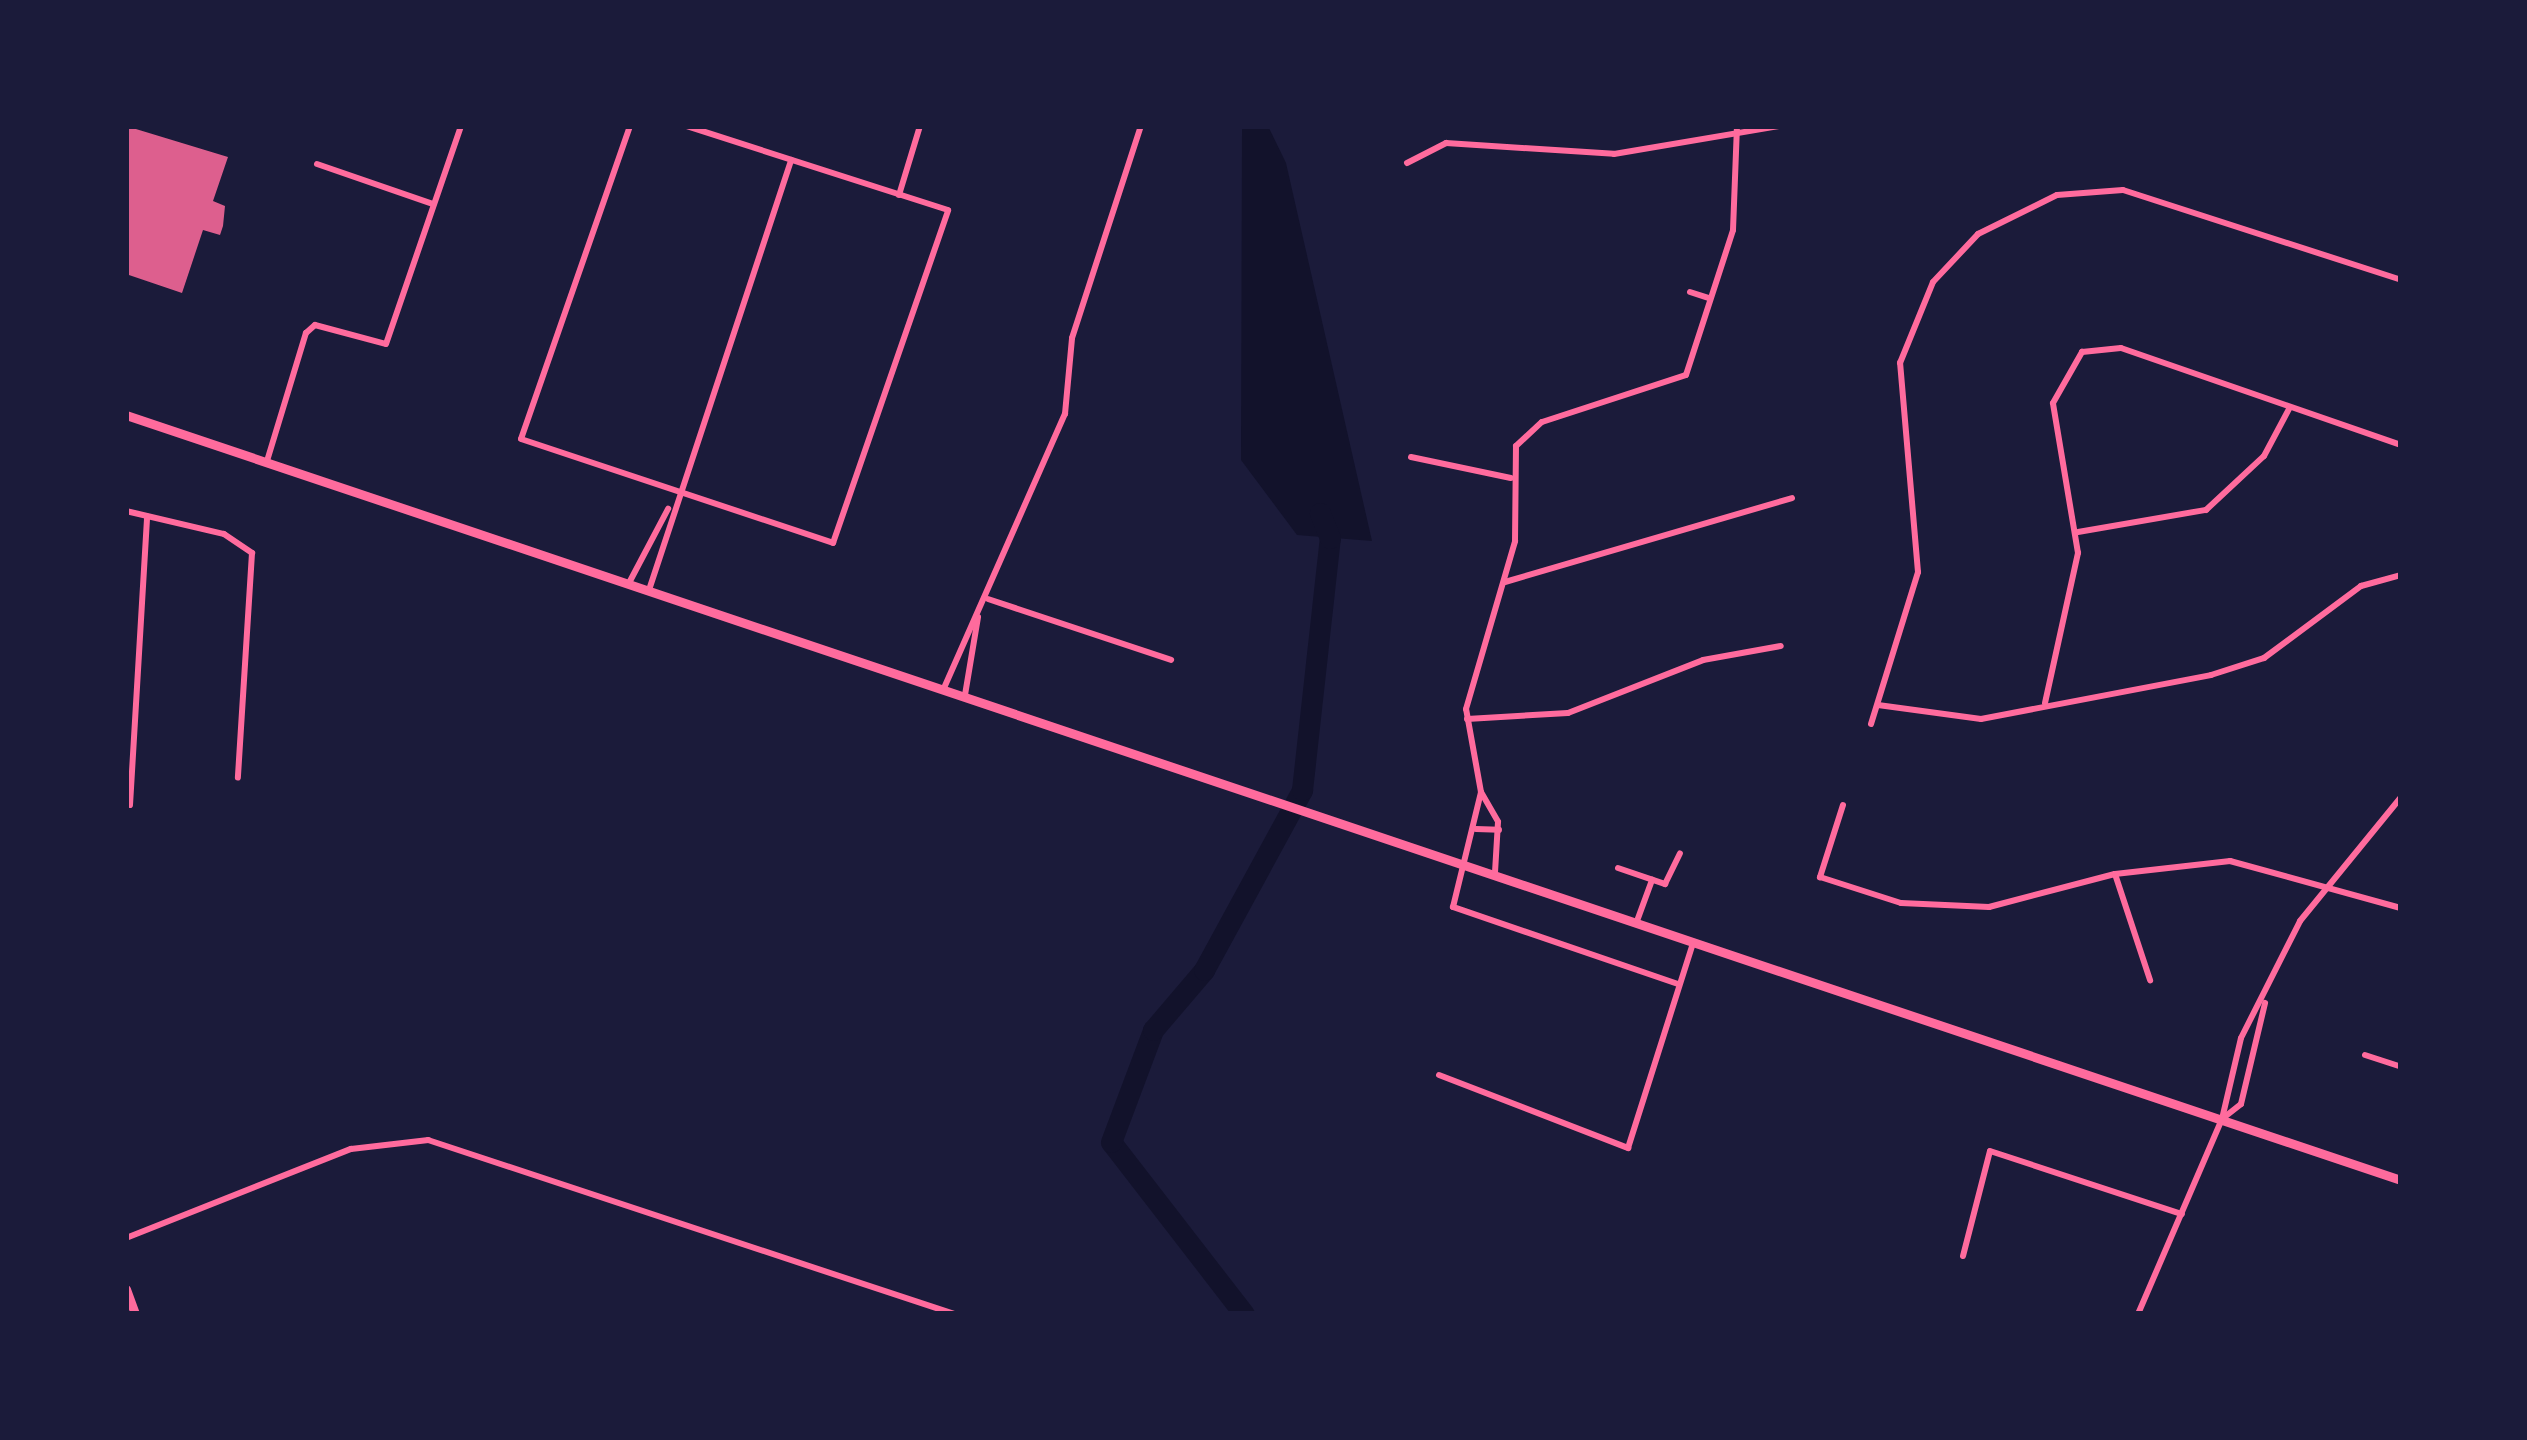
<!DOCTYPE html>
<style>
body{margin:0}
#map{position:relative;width:2527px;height:1440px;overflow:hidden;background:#1b1b3a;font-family:Spectral,serif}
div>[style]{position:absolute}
.water>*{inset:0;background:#12122b}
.river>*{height:21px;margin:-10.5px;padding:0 10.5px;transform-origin:10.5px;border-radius:10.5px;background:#12122b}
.building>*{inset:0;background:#dd5f8e}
.minor>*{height:6px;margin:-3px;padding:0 3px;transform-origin:3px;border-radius:3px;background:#ff6b9d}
.secondary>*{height:9px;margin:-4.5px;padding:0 4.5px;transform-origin:4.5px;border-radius:4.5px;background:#ff6b9d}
span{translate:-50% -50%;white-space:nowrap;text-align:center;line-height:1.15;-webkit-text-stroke:12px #1b1b3a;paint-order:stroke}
.frame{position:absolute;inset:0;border:129px solid #1b1b3a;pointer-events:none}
</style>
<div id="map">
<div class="water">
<div style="clip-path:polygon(1242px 126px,1268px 126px,1286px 163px,1372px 541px,1297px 535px,1241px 460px)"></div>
</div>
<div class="river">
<div style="left:1244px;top:1314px;width:217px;rotate:-127.7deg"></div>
<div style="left:1111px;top:1142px;width:120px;rotate:-69.4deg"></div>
<div style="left:1153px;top:1030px;width:79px;rotate:-49.6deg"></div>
<div style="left:1204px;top:970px;width:205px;rotate:-61.4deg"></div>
<div style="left:1302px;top:790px;width:254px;rotate:-83.7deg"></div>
<div style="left:1330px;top:538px;width:27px;rotate:-112deg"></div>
</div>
<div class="building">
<div style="clip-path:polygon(126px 126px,228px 157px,213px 201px,225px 206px,223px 226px,220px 235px,203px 230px,182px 293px,126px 274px)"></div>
</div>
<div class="minor">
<div style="left:630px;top:126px;width:331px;rotate:109.2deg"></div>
<div style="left:521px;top:439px;width:329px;rotate:18.4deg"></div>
<div style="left:833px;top:543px;width:352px;rotate:-70.9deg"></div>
<div style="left:948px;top:210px;width:275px;rotate:-162.2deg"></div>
<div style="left:1407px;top:163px;width:44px;rotate:-27.1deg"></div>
<div style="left:1446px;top:143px;width:168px;rotate:3.7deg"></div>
<div style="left:1614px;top:154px;width:167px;rotate:-9.6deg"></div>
<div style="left:317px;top:164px;width:123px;rotate:19deg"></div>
<div style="left:899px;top:195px;width:72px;rotate:-73.1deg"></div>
<div style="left:1690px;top:292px;width:20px;rotate:18deg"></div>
<div style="left:1411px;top:457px;width:102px;rotate:11.9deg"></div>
<div style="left:267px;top:461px;width:134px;rotate:-73.1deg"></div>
<div style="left:306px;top:333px;width:12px;rotate:-42deg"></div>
<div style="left:315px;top:325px;width:73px;rotate:15deg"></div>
<div style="left:386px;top:344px;width:231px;rotate:-71deg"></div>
<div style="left:126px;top:511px;width:101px;rotate:13.2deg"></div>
<div style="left:224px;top:534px;width:34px;rotate:34deg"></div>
<div style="left:252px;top:553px;width:225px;rotate:93.6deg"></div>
<div style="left:2078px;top:532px;width:130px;rotate:-9.8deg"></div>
<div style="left:2206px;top:510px;width:79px;rotate:-43deg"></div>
<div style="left:2264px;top:456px;width:55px;rotate:-62deg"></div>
<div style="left:1505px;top:582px;width:299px;rotate:-16.3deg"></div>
<div style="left:629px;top:583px;width:84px;rotate:-62.2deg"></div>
<div style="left:649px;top:590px;width:453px;rotate:-71.7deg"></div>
<div style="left:988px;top:599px;width:193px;rotate:18.4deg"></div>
<div style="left:944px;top:688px;width:300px;rotate:-66.2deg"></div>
<div style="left:1065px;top:414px;width:76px;rotate:-84.7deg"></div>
<div style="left:1072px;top:338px;width:223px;rotate:-72deg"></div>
<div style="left:965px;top:695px;width:79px;rotate:-80.5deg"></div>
<div style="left:2045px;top:703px;width:154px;rotate:-77.6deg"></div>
<div style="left:2078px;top:553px;width:152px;rotate:-99.5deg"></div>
<div style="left:2053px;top:403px;width:59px;rotate:-60.4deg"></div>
<div style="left:2082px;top:352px;width:39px;rotate:-6deg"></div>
<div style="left:2121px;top:348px;width:296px;rotate:19.1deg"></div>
<div style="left:1878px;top:705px;width:104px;rotate:7.7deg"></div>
<div style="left:1981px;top:719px;width:234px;rotate:-10.8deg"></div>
<div style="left:2211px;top:675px;width:56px;rotate:-17.8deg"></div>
<div style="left:2264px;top:658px;width:121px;rotate:-36.6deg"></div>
<div style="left:2361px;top:586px;width:41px;rotate:-15.4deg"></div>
<div style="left:1467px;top:719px;width:101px;rotate:-3.4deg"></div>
<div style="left:1568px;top:713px;width:145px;rotate:-21.4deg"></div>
<div style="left:1703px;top:660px;width:79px;rotate:-10.2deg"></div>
<div style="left:1871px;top:724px;width:159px;rotate:-72.8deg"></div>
<div style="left:1918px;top:572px;width:210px;rotate:-94.9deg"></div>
<div style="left:1900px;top:363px;width:87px;rotate:-67.8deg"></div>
<div style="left:1933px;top:282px;width:66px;rotate:-46.8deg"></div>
<div style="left:1978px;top:234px;width:88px;rotate:-26.3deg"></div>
<div style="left:2057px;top:195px;width:66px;rotate:-4.3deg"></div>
<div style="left:2123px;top:190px;width:292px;rotate:17.9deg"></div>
<div style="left:1481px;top:792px;width:34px;rotate:60deg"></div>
<div style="left:1498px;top:822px;width:51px;rotate:93.4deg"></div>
<div style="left:130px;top:805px;width:289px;rotate:-86.6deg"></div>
<div style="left:1843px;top:805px;width:76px;rotate:107.7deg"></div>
<div style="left:1820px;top:877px;width:85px;rotate:17.8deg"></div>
<div style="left:1901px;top:903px;width:88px;rotate:2.6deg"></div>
<div style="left:1989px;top:907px;width:130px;rotate:-14.7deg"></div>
<div style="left:2115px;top:874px;width:116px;rotate:-6.4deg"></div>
<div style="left:2230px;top:861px;width:177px;rotate:15.4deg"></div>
<div style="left:1476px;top:829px;width:23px;rotate:2deg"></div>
<div style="left:1618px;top:868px;width:50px;rotate:18.8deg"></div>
<div style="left:1665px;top:884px;width:34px;rotate:-64deg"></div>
<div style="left:2115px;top:874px;width:112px;rotate:71.7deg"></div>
<div style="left:1637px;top:921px;width:44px;rotate:-69.9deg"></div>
<div style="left:1678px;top:984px;width:238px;rotate:-161.1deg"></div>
<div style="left:1453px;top:907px;width:118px;rotate:-76.3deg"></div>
<div style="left:1481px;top:792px;width:84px;rotate:-100.2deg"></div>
<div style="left:1466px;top:709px;width:175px;rotate:-73.7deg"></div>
<div style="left:1515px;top:541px;width:95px;rotate:-89.4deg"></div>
<div style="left:1516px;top:446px;width:35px;rotate:-43deg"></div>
<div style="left:1542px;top:422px;width:151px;rotate:-18.1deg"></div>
<div style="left:1686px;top:375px;width:152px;rotate:-72deg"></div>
<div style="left:1733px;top:230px;width:104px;rotate:-87.8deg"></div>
<div style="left:2365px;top:1055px;width:38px;rotate:18deg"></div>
<div style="left:1439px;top:1075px;width:203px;rotate:21.1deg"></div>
<div style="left:1628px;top:1148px;width:215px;rotate:-72.4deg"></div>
<div style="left:2222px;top:1119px;width:83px;rotate:-76.8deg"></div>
<div style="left:2241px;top:1038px;width:131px;rotate:-63.2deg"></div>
<div style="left:2300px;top:921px;width:160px;rotate:-50.8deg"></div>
<div style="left:126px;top:1238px;width:242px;rotate:-21.6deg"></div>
<div style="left:351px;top:1149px;width:78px;rotate:-6.7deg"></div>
<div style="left:428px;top:1140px;width:554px;rotate:18.3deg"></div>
<div style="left:1963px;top:1256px;width:108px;rotate:-75.6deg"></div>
<div style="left:1990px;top:1151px;width:202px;rotate:18.2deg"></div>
<div style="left:2138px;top:1314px;width:212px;rotate:-66.7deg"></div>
<div style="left:2222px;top:1119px;width:24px;rotate:-38deg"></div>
<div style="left:2241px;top:1104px;width:104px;rotate:-76.6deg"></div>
</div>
<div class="secondary">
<div style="left:126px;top:415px;width:2400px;rotate:18.59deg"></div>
<div style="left:126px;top:1289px;width:27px;rotate:70deg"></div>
</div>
<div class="frame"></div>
</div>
